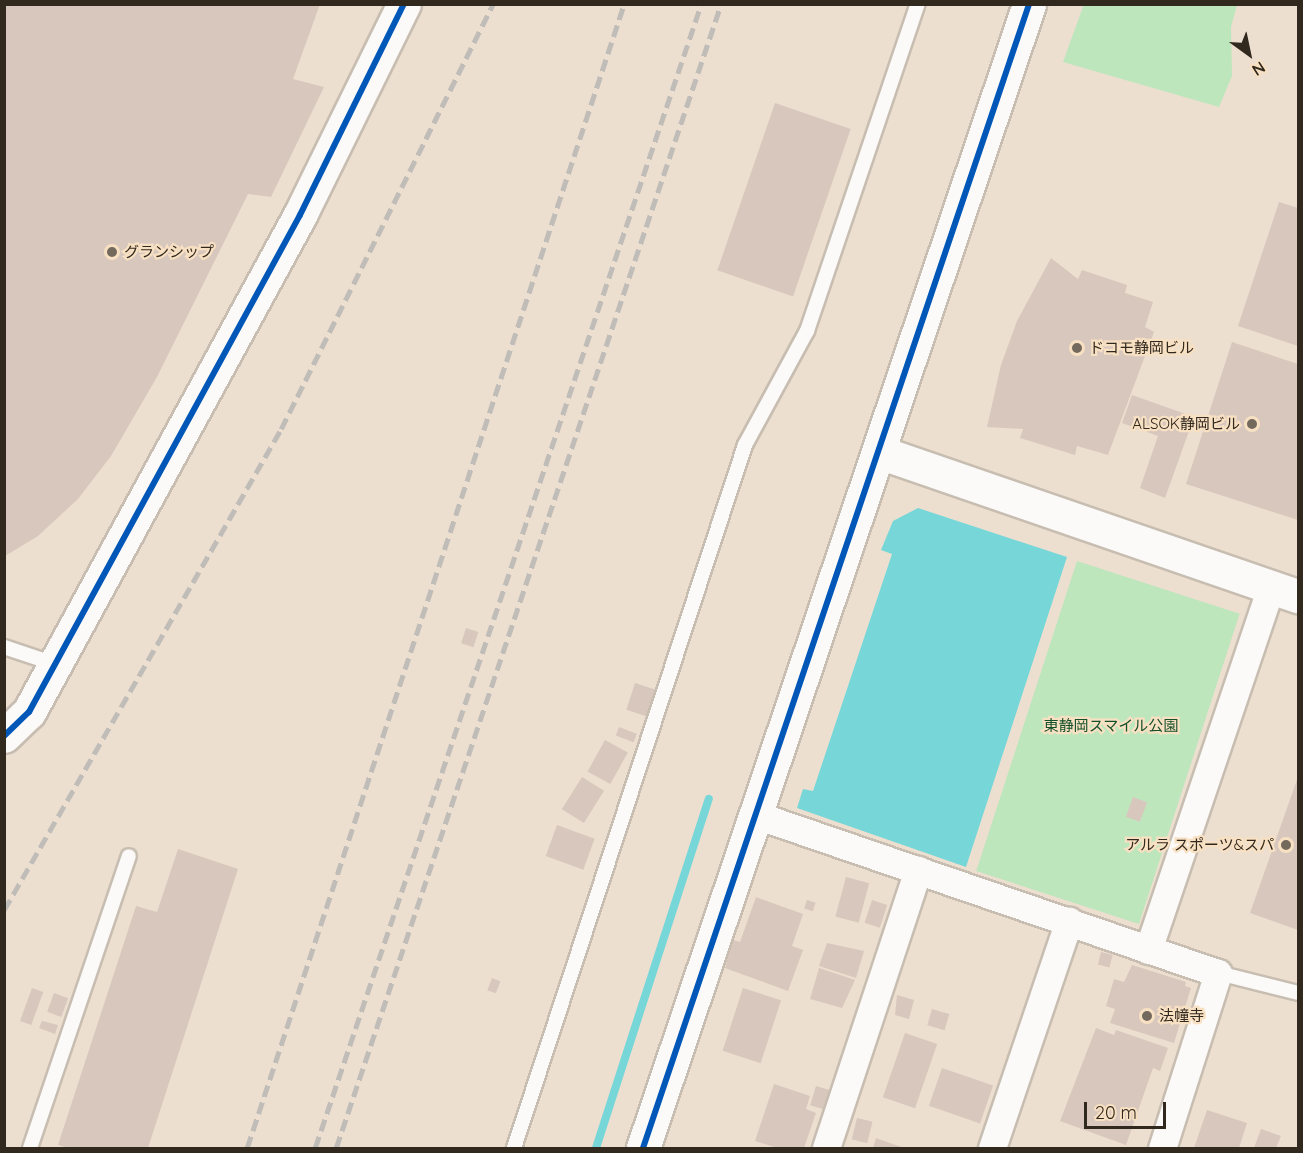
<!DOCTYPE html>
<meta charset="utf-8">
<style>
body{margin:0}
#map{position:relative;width:1303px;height:1153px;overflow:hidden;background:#ecdfcf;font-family:Quicksand,"Noto Sans JP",sans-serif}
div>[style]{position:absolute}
.green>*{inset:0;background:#bde6bd;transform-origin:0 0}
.water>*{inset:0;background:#77d7d8}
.stream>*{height:8px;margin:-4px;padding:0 4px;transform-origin:4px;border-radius:4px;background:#77d7d8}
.building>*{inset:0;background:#d8c7bd;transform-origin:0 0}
.roads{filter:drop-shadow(2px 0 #c7bdb1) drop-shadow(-2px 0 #c7bdb1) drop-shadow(0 2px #c7bdb1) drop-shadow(0 -2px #c7bdb1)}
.service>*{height:14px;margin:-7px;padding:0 7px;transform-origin:7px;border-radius:7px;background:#fcfaf8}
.minor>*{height:27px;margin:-13.5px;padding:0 13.5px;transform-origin:13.5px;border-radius:13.5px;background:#fcfaf8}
.tertiary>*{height:33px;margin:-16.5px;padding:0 16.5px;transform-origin:16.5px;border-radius:16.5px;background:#fcfaf8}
.rail>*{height:4.5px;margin-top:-2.25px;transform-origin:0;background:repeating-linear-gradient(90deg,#c0bcb8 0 12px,transparent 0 18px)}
.cycleway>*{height:6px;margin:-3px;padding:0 3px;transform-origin:3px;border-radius:3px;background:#0057b8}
.dots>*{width:16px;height:16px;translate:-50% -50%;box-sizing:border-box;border:3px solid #f8e0c3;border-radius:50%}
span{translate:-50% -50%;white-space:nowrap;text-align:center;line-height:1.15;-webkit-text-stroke:4.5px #f8e0c3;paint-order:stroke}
.poi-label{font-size:15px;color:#32291e}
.left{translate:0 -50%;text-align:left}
.right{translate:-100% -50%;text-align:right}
.park-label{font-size:15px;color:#12502a}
.frame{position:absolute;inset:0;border:6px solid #32291e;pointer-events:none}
.north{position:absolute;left:1219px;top:24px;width:60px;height:60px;-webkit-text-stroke:4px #f8e0c3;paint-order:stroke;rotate:147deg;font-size:16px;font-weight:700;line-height:24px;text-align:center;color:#32291e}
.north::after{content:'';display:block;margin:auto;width:21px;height:27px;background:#32291e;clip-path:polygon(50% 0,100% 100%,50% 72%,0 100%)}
.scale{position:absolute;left:1084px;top:1102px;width:82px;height:27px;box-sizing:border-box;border:3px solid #32291e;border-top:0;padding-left:8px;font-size:18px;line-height:21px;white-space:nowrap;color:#32291e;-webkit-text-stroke:4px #f8e0c3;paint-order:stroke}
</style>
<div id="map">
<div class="green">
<div style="clip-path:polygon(1084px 4px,1237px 5px,1231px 27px,1232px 76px,1219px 107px,1063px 62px)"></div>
<div style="left:1077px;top:561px;width:171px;height:326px;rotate:18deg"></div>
</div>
<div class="water">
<div style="clip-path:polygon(918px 508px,1067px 557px,966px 867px,797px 808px,803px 789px,813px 791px,892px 554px,881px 550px,893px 521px)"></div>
</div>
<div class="stream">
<div style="left:596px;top:1148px;width:367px;rotate:-72.1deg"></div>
</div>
<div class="building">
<div style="clip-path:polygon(5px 4px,320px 4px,293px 79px,324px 87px,271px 197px,248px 194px,157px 377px,111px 456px,78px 499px,38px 536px,5px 556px)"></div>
<div style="left:775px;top:103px;width:80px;height:177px;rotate:19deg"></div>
<div style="clip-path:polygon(1279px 202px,1298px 208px,1298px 346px,1238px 326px)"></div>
<div style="clip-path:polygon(1051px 258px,1078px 279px,1082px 270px,1127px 285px,1125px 293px,1153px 302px,1145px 327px,1154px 332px,1108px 455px,1077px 446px,1075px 455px,1020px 438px,1023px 429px,987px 427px,1001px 365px,1017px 321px)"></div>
<div style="clip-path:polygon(1232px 342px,1298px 364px,1298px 520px,1186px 484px)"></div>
<div style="clip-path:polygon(1132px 395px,1194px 417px,1165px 498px,1140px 488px,1158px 436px,1122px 423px)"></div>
<div style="left:466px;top:628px;width:13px;height:16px;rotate:18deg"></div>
<div style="left:635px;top:683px;width:22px;height:28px;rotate:18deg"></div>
<div style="left:619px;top:727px;width:19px;height:9px;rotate:21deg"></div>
<div style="left:605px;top:740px;width:26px;height:36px;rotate:29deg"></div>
<div style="left:582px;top:777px;width:26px;height:38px;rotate:32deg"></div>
<div style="clip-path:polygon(1298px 777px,1298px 930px,1250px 913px)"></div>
<div style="left:1133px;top:797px;width:15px;height:21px;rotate:20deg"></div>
<div style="left:557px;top:825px;width:40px;height:33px;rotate:20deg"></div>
<div style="clip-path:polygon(178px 849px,238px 869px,148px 1148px,69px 1148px,58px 1145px,136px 906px,157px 912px)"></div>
<div style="left:846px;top:877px;width:24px;height:41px;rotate:15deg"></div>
<div style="clip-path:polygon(756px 897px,803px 914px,792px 946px,803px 950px,788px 991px,725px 968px,733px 940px,740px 942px)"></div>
<div style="left:807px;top:900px;width:9px;height:9px;rotate:18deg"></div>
<div style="left:872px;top:900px;width:16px;height:24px;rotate:18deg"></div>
<div style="clip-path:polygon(827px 943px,864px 951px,856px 978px,819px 966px)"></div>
<div style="left:1101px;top:952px;width:12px;height:13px;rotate:14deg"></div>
<div style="clip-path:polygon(1132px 965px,1186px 982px,1185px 986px,1191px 988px,1174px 1043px,1110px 1023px,1115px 1009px,1106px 1006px,1114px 979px,1124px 982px)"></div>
<div style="clip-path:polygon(819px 968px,855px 980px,842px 1008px,810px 999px)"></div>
<div style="left:492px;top:978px;width:9px;height:13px;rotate:21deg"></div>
<div style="left:32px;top:988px;width:12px;height:35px;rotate:20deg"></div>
<div style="left:743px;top:988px;width:40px;height:66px;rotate:18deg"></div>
<div style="left:54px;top:993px;width:15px;height:20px;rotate:20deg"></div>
<div style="clip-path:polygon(897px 995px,914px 1000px,909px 1019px,895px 1015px)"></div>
<div style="left:932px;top:1009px;width:18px;height:17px;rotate:16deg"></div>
<div style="clip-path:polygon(42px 1021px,58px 1025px,55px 1034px,39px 1028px)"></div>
<div style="clip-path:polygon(1096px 1028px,1114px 1035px,1116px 1030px,1168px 1048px,1160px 1071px,1153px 1068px,1126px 1145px,1060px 1121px)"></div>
<div style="left:905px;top:1033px;width:34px;height:68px;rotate:19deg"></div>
<div style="left:942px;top:1068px;width:54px;height:40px;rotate:19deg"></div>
<div style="clip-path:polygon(774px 1084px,810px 1096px,806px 1109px,816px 1113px,804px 1148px,778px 1148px,755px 1141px)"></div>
<div style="left:816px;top:1086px;width:14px;height:20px;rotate:17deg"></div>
<div style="clip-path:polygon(1207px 1110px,1247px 1123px,1239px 1148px,1194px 1148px)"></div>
<div style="left:857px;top:1118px;width:16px;height:22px;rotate:14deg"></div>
<div style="clip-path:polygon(1261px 1129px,1281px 1136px,1276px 1148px,1254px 1148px)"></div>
<div style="clip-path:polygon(876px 1138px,904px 1148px,873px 1148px)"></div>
</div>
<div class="roads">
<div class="service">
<div style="left:4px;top:647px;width:54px;rotate:18.4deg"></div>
<div style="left:1218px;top:973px;width:82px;rotate:14deg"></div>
<div style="left:30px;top:1148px;width:308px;rotate:-71.3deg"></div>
<div style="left:514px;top:1148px;width:740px;rotate:-71.81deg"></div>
<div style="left:745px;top:445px;width:130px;rotate:-61.5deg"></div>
<div style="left:807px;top:331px;width:345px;rotate:-71.3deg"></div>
</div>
<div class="minor">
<div style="left:753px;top:814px;width:491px;rotate:18.9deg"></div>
<div style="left:1218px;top:973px;width:184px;rotate:107.7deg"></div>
<div style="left:1148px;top:950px;width:384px;rotate:-71.3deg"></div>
<div style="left:826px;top:1148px;width:293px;rotate:-71.7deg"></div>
<div style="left:992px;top:1148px;width:240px;rotate:-71.3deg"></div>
</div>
<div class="tertiary">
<div style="left:879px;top:452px;width:443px;rotate:19deg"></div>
<div style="left:4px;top:736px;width:35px;rotate:-44deg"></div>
<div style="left:29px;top:712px;width:566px;rotate:-61.4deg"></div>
<div style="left:300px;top:215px;width:235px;rotate:-63.8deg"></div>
<div style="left:643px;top:1148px;width:1207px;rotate:-71.35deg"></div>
</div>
</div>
<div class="rail">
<div style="left:4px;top:910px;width:555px;rotate:-60.06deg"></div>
<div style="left:281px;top:429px;width:475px;rotate:-63.5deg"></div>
<div style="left:247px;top:1148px;width:1205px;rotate:-71.76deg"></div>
<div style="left:315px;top:1148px;width:1207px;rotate:-71.35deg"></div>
<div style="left:336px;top:1148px;width:1207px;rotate:-71.4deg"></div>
</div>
<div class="cycleway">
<div style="left:4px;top:736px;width:35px;rotate:-44deg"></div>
<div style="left:29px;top:712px;width:566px;rotate:-61.4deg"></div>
<div style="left:300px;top:215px;width:235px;rotate:-63.8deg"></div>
<div style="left:643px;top:1148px;width:1207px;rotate:-71.35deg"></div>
</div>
<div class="dots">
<div style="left:112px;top:252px;background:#73695c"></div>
<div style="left:1077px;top:348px;background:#73695c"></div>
<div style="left:1252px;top:424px;background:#73695c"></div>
<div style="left:1286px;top:845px;background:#73695c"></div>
<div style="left:1147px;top:1016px;background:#73695c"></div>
</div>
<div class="poi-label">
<span class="left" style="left:124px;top:252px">グランシップ</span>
<span class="left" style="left:1089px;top:348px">ドコモ静岡ビル</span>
<span class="right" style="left:1240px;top:424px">ALSOK静岡ビル</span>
<span class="right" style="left:1274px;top:845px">アルラ スポーツ&amp;スパ</span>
<span class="left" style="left:1159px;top:1016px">法幢寺</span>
</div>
<div class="park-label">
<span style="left:1111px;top:726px">東静岡スマイル公園</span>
</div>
<div class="frame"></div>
<div class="north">N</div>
<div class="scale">20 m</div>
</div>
